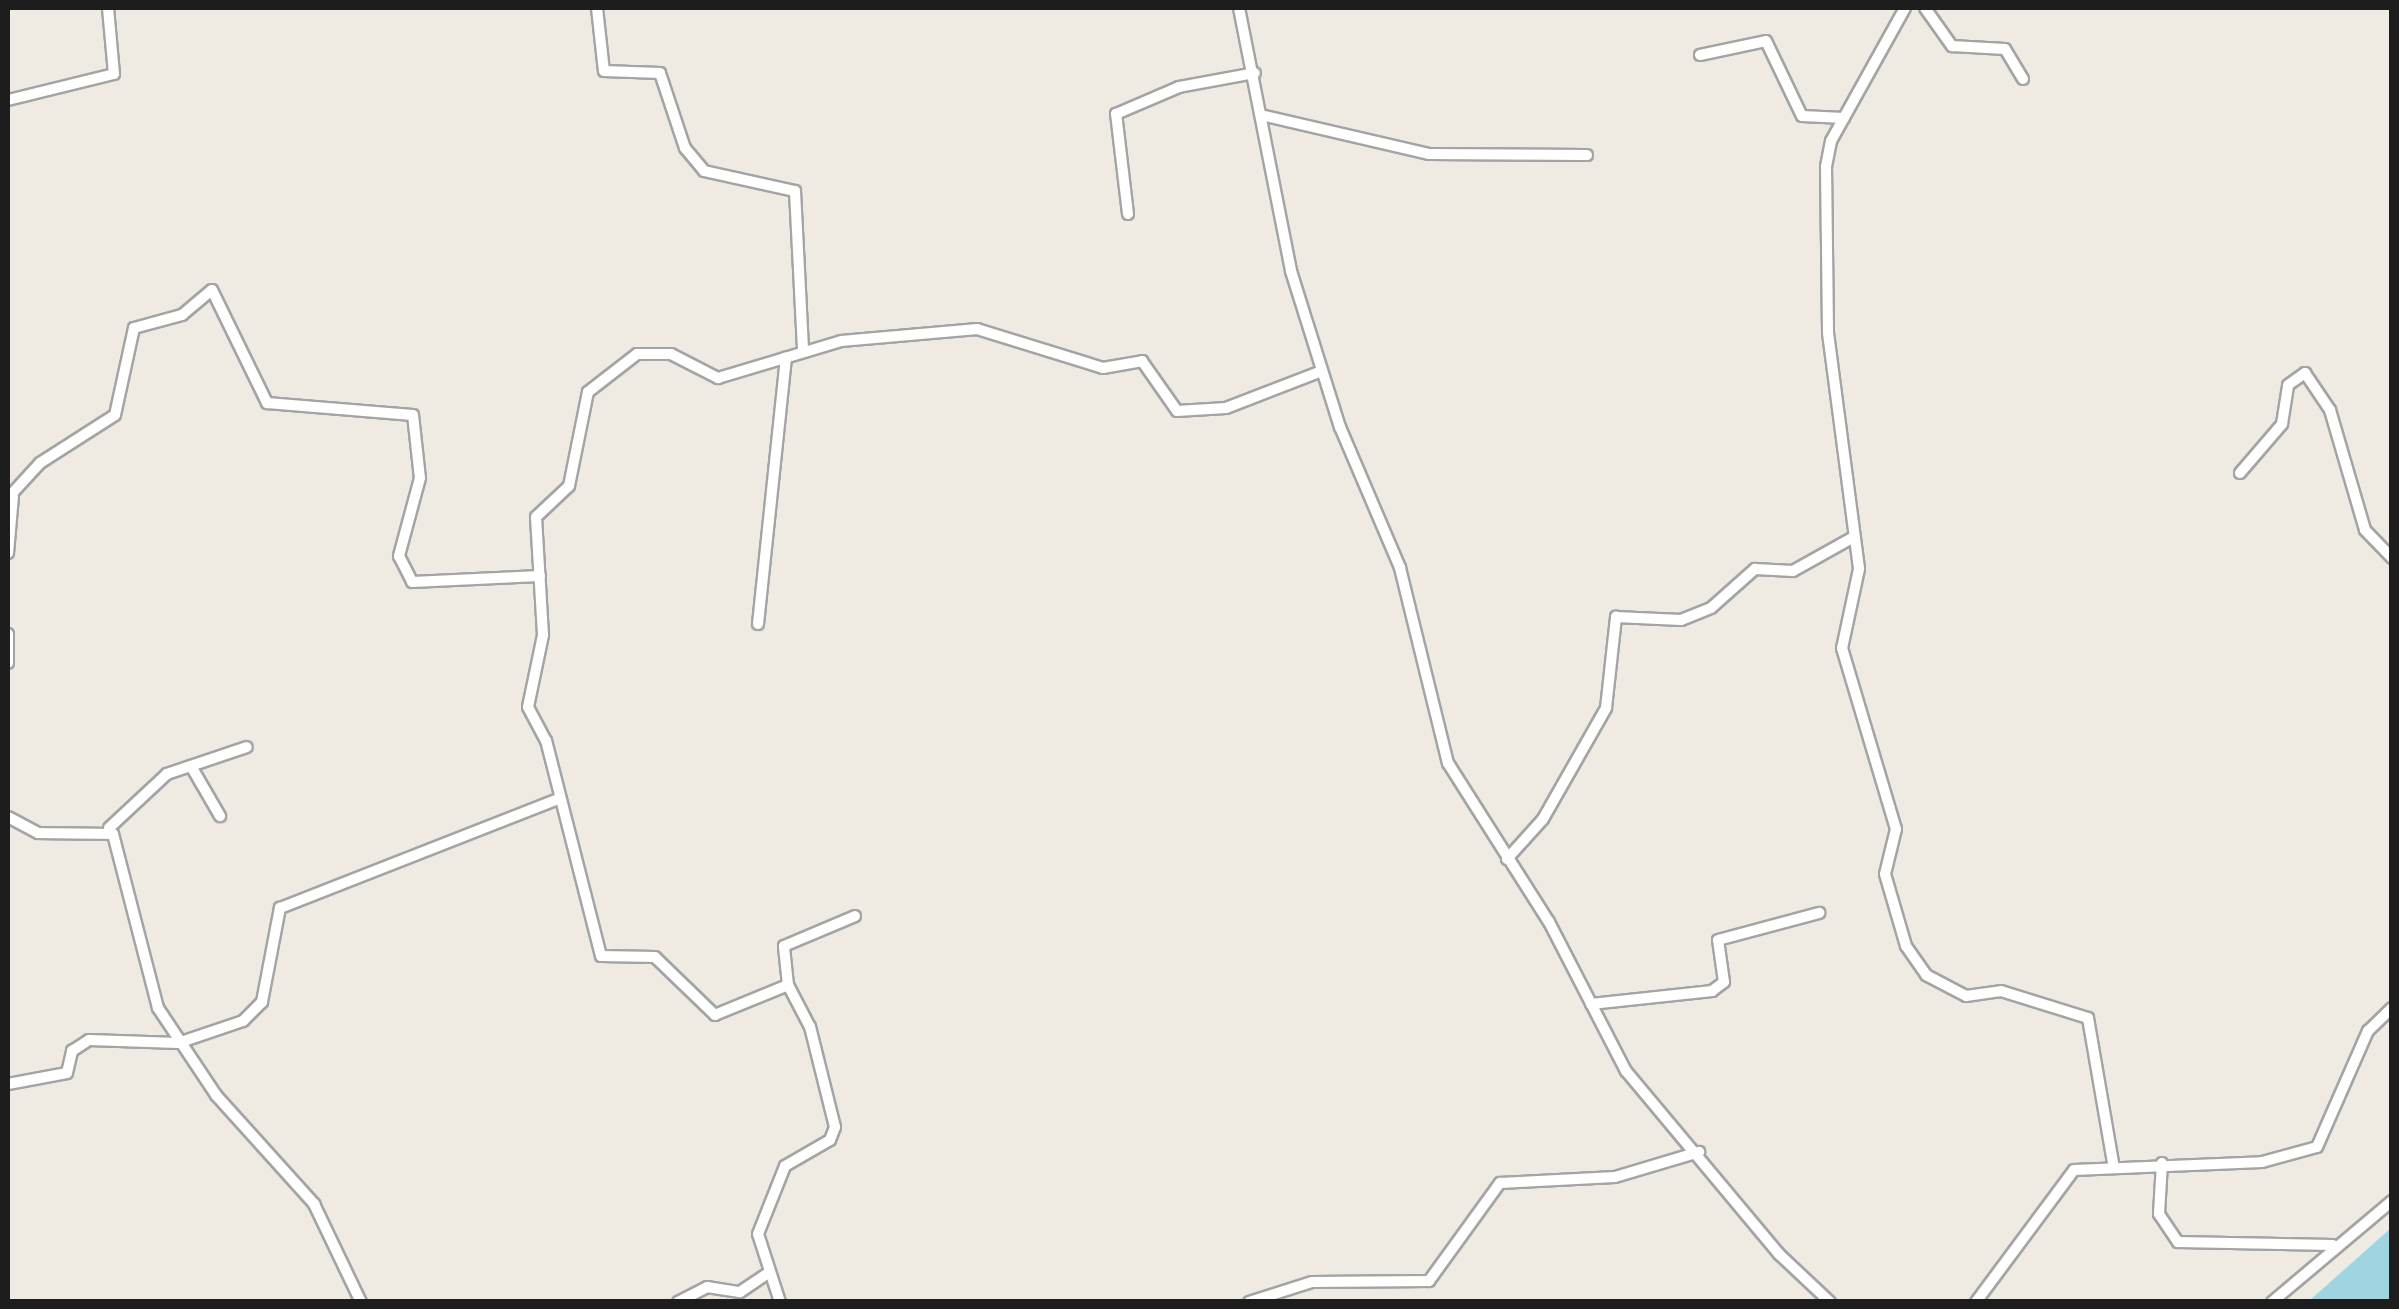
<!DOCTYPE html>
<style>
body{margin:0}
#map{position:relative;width:2399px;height:1309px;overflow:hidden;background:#efeae2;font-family:"Archivo Narrow",sans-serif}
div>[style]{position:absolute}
.water>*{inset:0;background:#9fd5e0}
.roads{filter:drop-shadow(2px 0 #a4a4a4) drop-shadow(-2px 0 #a4a4a4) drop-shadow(0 2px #a4a4a4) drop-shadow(0 -2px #a4a4a4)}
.minor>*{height:10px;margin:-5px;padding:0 5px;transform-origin:5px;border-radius:5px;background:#fff}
span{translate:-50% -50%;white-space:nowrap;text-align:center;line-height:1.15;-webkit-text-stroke:9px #fff;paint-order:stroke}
.frame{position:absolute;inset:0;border:10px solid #1d1d1d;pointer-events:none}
</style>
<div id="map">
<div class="water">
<div style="clip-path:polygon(2391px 1228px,2391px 1301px,2309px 1301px)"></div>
</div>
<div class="roads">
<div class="minor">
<div style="left:597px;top:8px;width:63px;rotate:83.7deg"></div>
<div style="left:604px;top:71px;width:56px;rotate:2deg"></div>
<div style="left:660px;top:73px;width:79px;rotate:71.6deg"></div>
<div style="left:685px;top:148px;width:30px;rotate:50deg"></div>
<div style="left:704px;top:171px;width:93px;rotate:12.4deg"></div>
<div style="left:795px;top:191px;width:160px;rotate:87.1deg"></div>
<div style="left:1239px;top:8px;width:268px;rotate:78.8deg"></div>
<div style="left:1291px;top:271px;width:164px;rotate:72.6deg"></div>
<div style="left:1340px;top:427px;width:153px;rotate:66.9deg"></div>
<div style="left:1400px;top:568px;width:201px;rotate:76.2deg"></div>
<div style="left:1448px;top:763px;width:188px;rotate:57.6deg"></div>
<div style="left:1549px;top:922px;width:168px;rotate:62.7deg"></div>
<div style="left:1626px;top:1071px;width:239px;rotate:50.1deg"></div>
<div style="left:1779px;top:1254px;width:70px;rotate:43.3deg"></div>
<div style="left:1905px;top:8px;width:152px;rotate:119.1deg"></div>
<div style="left:1831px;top:141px;width:25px;rotate:101deg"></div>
<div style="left:1826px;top:166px;width:167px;rotate:89.3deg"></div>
<div style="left:1828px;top:333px;width:238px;rotate:82.5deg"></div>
<div style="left:1859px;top:569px;width:81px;rotate:102.1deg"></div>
<div style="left:1842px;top:648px;width:189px;rotate:73.4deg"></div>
<div style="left:1896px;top:829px;width:46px;rotate:103.7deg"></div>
<div style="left:1885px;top:874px;width:75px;rotate:73.7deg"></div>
<div style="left:1906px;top:946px;width:35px;rotate:55deg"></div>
<div style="left:1926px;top:975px;width:45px;rotate:27.7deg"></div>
<div style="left:1966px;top:996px;width:35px;rotate:-8deg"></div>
<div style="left:2001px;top:991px;width:91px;rotate:17.2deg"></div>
<div style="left:2088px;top:1018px;width:152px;rotate:80.2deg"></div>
<div style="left:1925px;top:8px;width:47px;rotate:54.6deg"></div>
<div style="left:1952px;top:46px;width:53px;rotate:3.2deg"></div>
<div style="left:2005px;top:49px;width:35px;rotate:59deg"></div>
<div style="left:1700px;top:55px;width:67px;rotate:-12deg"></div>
<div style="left:1766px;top:41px;width:83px;rotate:64.4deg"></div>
<div style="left:1802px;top:116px;width:42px;rotate:2.7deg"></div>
<div style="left:8px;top:100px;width:109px;rotate:-13.8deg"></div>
<div style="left:114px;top:74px;width:66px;rotate:-95.2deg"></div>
<div style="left:1261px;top:115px;width:172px;rotate:13.1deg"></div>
<div style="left:1429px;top:154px;width:158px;rotate:0.4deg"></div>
<div style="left:1128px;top:214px;width:101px;rotate:-96.8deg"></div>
<div style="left:1116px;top:114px;width:69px;rotate:-23.2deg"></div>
<div style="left:1179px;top:87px;width:77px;rotate:-10.4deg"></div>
<div style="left:2240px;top:473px;width:65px;rotate:-49.4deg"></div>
<div style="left:2282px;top:424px;width:39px;rotate:-81deg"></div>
<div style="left:2288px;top:385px;width:21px;rotate:-35deg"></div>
<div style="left:2305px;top:373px;width:45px;rotate:56deg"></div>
<div style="left:2330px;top:410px;width:125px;rotate:73.7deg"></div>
<div style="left:2365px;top:530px;width:39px;rotate:46deg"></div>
<div style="left:8px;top:498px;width:47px;rotate:-47.6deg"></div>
<div style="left:40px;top:463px;width:89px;rotate:-32.6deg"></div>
<div style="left:115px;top:415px;width:89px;rotate:-77.7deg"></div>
<div style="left:134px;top:328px;width:50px;rotate:-15.2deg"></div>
<div style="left:182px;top:315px;width:39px;rotate:-40deg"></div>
<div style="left:212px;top:290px;width:126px;rotate:64deg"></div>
<div style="left:267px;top:403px;width:146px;rotate:4.7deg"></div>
<div style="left:413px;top:415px;width:63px;rotate:83.7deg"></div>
<div style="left:420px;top:478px;width:81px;rotate:105.1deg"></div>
<div style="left:399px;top:556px;width:29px;rotate:63deg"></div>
<div style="left:412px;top:582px;width:128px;rotate:-2.7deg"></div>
<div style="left:8px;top:553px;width:57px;rotate:-85deg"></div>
<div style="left:758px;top:624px;width:268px;rotate:-84deg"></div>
<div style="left:8px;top:634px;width:29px;rotate:90deg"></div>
<div style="left:191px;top:766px;width:58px;rotate:59.9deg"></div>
<div style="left:8px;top:817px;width:34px;rotate:28deg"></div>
<div style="left:38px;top:833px;width:75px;rotate:0.8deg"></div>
<div style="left:113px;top:834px;width:180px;rotate:75.5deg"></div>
<div style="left:158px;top:1008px;width:105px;rotate:56.3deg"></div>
<div style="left:216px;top:1095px;width:147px;rotate:48deg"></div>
<div style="left:314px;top:1204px;width:109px;rotate:64.4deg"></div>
<div style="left:109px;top:828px;width:79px;rotate:-43deg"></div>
<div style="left:167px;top:774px;width:84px;rotate:-18.6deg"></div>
<div style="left:1507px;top:859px;width:54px;rotate:-48deg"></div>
<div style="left:1543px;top:819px;width:128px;rotate:-60.4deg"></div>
<div style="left:1606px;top:708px;width:92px;rotate:-83.7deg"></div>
<div style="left:1616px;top:617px;width:65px;rotate:2.6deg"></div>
<div style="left:1681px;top:620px;width:32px;rotate:-22deg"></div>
<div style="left:1711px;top:608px;width:59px;rotate:-41.6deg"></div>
<div style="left:1755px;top:569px;width:38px;rotate:3deg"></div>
<div style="left:1793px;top:571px;width:68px;rotate:-29.2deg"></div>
<div style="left:788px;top:985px;width:39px;rotate:-96deg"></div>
<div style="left:784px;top:946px;width:77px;rotate:-22.9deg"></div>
<div style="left:1591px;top:1004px;width:122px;rotate:-6.1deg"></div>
<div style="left:1712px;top:991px;width:15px;rotate:-37deg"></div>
<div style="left:1724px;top:982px;width:42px;rotate:-98.1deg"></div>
<div style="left:1718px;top:940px;width:105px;rotate:-15deg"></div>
<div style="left:8px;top:1084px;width:60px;rotate:-10.6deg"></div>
<div style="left:67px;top:1073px;width:23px;rotate:-77deg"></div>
<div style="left:72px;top:1051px;width:20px;rotate:-33deg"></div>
<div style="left:89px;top:1040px;width:89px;rotate:1.9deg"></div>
<div style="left:178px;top:1043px;width:69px;rotate:-18.7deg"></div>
<div style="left:243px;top:1021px;width:27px;rotate:-45deg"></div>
<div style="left:262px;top:1002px;width:96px;rotate:-79.2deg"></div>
<div style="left:280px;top:908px;width:299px;rotate:-21.4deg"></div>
<div style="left:2162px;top:1163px;width:51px;rotate:93.4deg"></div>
<div style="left:2159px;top:1214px;width:34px;rotate:56deg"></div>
<div style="left:2178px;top:1242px;width:155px;rotate:1.1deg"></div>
<div style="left:678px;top:1302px;width:33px;rotate:-27deg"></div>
<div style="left:707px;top:1287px;width:33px;rotate:9deg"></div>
<div style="left:740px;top:1292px;width:32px;rotate:-34deg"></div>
<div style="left:780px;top:1302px;width:71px;rotate:-107.9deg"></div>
<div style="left:758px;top:1234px;width:73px;rotate:-68.3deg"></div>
<div style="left:785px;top:1166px;width:52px;rotate:-30deg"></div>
<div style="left:830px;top:1140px;width:14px;rotate:-69deg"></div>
<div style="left:835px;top:1127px;width:103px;rotate:-104deg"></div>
<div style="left:810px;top:1027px;width:47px;rotate:-117.6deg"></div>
<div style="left:788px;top:985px;width:79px;rotate:157.7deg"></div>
<div style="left:715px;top:1015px;width:83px;rotate:-136deg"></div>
<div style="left:655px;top:957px;width:54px;rotate:-178.9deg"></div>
<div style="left:601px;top:956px;width:222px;rotate:-104.3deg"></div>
<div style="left:546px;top:741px;width:38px;rotate:-118deg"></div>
<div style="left:528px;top:707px;width:74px;rotate:-78.2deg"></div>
<div style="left:543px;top:635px;width:118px;rotate:-93.4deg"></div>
<div style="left:536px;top:517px;width:45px;rotate:-43.2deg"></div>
<div style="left:569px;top:486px;width:96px;rotate:-78.6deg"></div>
<div style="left:588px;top:392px;width:62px;rotate:-37.8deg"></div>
<div style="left:637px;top:354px;width:34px"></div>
<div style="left:671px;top:354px;width:53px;rotate:27.1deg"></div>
<div style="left:718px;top:378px;width:128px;rotate:-16.7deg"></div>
<div style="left:841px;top:341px;width:137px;rotate:-5deg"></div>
<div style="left:977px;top:329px;width:132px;rotate:17.2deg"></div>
<div style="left:1103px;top:368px;width:40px;rotate:-10deg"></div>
<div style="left:1142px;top:361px;width:61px;rotate:55deg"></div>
<div style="left:1177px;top:411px;width:49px;rotate:-3.5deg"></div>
<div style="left:1226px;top:408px;width:103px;rotate:-21.1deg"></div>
<div style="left:1249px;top:1302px;width:66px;rotate:-17.6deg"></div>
<div style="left:1312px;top:1282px;width:117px;rotate:-0.5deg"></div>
<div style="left:1429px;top:1281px;width:121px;rotate:-54.1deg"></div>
<div style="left:1500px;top:1183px;width:115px;rotate:-3deg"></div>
<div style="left:1615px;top:1177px;width:88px;rotate:-16.6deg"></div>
<div style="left:1976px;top:1302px;width:164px;rotate:-53.4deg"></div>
<div style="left:2074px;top:1170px;width:188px;rotate:-2.4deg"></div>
<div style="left:2262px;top:1162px;width:57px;rotate:-15.3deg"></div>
<div style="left:2317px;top:1147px;width:127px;rotate:-66.3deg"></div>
<div style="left:2368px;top:1031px;width:33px;rotate:-44deg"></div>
<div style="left:2272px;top:1302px;width:157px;rotate:-40.1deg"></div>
</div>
</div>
<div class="frame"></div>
</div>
